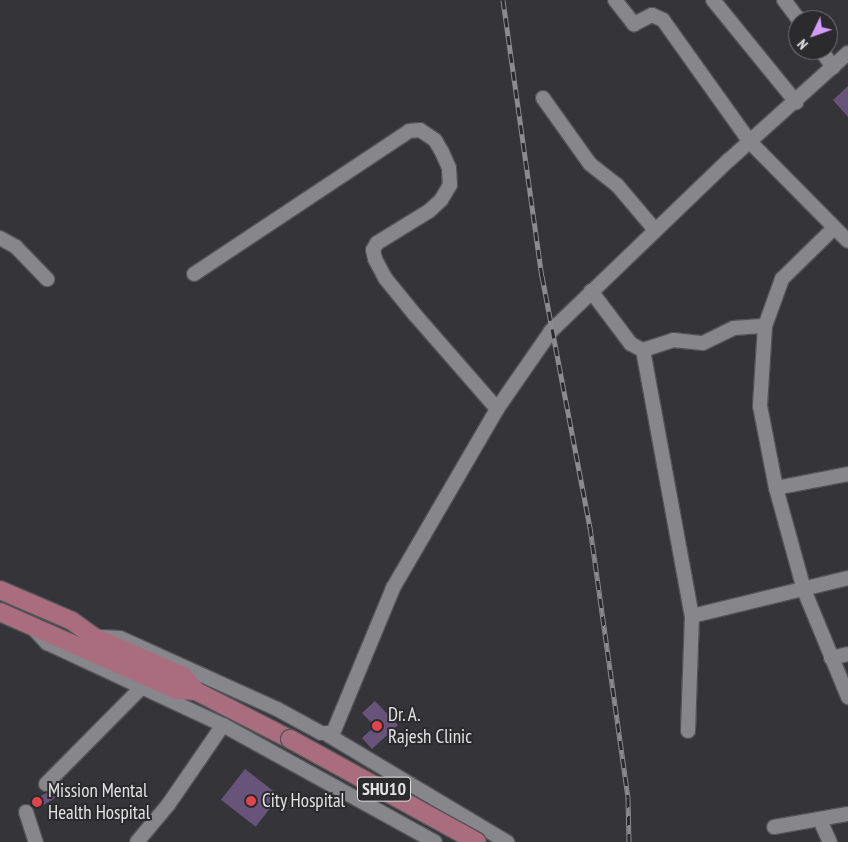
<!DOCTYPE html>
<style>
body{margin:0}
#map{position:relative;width:848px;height:842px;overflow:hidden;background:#353539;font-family:"PT Sans Narrow",sans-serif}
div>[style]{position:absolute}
.building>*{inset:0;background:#68547b;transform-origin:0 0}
.roads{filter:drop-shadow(1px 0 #545457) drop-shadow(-1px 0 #545457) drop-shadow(0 1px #545457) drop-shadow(0 -1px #545457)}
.minor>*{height:14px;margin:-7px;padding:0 7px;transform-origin:7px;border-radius:7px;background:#87878b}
.major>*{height:18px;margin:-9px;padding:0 9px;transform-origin:9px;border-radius:9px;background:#aa6d80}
.rail>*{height:5px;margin-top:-2.5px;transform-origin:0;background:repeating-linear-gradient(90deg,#2b2b2e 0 9px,#8b8b8f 0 18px);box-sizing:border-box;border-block:1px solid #8b8b8f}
.bridges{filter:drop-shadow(1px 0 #545457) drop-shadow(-1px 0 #545457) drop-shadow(0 1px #545457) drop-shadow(0 -1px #545457)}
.major-bridge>*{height:18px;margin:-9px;padding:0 9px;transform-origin:9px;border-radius:9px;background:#aa6d80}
.dots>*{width:14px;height:14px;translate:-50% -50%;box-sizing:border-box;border:2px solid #2b2b2e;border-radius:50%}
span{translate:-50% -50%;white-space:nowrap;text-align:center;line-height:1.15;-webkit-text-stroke:4px #2b2b2e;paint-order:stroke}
.shield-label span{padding:1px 4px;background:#2b2b2e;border:1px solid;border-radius:4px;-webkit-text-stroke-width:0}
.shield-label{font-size:18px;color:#e3e3e6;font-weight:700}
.poi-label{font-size:19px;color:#e3e3e6}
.left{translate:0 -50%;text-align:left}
.north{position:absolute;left:788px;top:10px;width:50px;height:50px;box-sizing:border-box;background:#2b2b2e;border:1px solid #757578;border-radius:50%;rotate:228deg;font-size:14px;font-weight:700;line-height:20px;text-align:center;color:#e3e3e6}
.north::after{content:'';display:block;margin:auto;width:18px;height:22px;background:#d49cfb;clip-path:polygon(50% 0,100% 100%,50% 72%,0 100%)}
</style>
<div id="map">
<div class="building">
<div style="clip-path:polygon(848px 86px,848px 117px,833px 100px)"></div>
<div style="clip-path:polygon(375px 701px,398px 725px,372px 749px,362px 738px,375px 726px,362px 713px)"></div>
<div style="left:245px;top:769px;width:44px;height:39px;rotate:38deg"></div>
<div style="clip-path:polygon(50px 791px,55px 798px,37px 809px,31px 801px)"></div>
</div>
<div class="roads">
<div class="minor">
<div style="left:615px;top:0;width:31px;rotate:52deg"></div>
<div style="left:634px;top:24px;width:20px;rotate:-27deg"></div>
<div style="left:652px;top:15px;width:12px;rotate:24deg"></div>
<div style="left:663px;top:20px;width:150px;rotate:54.5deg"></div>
<div style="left:750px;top:142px;width:139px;rotate:45.3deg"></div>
<div style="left:713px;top:0;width:132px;rotate:50.9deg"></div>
<div style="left:784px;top:0;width:25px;rotate:53deg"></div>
<div style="left:821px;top:50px;width:21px;rotate:55deg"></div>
<div style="left:543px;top:98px;width:81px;rotate:54.5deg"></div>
<div style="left:590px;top:164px;width:34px;rotate:38deg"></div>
<div style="left:617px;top:185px;width:59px;rotate:49.8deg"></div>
<div style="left:834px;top:228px;width:73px;rotate:135.6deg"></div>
<div style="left:782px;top:279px;width:50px;rotate:109.9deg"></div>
<div style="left:765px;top:326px;width:80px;rotate:93.6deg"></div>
<div style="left:760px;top:406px;width:84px;rotate:79deg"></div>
<div style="left:776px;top:488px;width:106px;rotate:74.6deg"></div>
<div style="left:804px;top:590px;width:116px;rotate:67.6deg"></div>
<div style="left:0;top:238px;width:18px;rotate:29deg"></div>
<div style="left:16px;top:247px;width:45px;rotate:45.9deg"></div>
<div style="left:194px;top:274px;width:258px;rotate:-33.6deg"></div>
<div style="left:409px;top:131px;width:11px;rotate:-5deg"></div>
<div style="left:420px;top:130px;width:18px;rotate:34deg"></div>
<div style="left:435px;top:140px;width:14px;rotate:60deg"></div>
<div style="left:442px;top:152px;width:17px;rotate:66deg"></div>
<div style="left:449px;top:168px;width:17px;rotate:87deg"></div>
<div style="left:450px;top:185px;width:17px;rotate:121deg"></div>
<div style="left:441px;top:200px;width:16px;rotate:137deg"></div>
<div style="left:429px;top:211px;width:61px;rotate:148.4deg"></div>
<div style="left:377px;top:243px;width:8px;rotate:120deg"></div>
<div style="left:373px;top:250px;width:9px;rotate:77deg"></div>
<div style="left:375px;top:259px;width:21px;rotate:62deg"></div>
<div style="left:385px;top:278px;width:49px;rotate:50.8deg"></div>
<div style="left:416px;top:316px;width:123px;rotate:48.9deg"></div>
<div style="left:591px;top:291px;width:66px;rotate:53deg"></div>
<div style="left:631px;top:344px;width:13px;rotate:27deg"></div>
<div style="left:643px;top:350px;width:32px;rotate:-18deg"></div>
<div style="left:673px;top:340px;width:30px;rotate:6deg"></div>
<div style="left:703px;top:343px;width:34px;rotate:-26deg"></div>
<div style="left:734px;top:328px;width:31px;rotate:-4deg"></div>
<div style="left:643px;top:350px;width:270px;rotate:79.6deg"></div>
<div style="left:692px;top:616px;width:115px;rotate:92deg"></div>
<div style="left:776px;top:488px;width:73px;rotate:-11deg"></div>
<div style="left:692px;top:616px;width:161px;rotate:-13.7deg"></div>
<div style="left:33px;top:628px;width:21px;rotate:47deg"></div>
<div style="left:47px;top:643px;width:194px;rotate:25deg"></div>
<div style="left:223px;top:725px;width:97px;rotate:124.5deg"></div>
<div style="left:168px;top:805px;width:48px;rotate:130deg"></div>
<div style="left:100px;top:637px;width:20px;rotate:3deg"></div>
<div style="left:120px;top:638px;width:172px;rotate:24.3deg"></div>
<div style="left:277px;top:709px;width:50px;rotate:28.6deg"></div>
<div style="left:321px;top:733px;width:12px"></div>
<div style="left:333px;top:733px;width:157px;rotate:-67.5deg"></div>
<div style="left:393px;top:588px;width:207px;rotate:-59.8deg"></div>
<div style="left:497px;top:409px;width:95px;rotate:-55.3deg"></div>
<div style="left:551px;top:331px;width:247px;rotate:-43.9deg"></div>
<div style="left:729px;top:160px;width:160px;rotate:-42deg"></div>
<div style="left:831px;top:658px;width:17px;rotate:-13deg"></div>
<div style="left:223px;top:725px;width:242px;rotate:28.9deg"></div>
<div style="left:328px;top:735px;width:209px;rotate:30.9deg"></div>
<div style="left:46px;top:784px;width:136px;rotate:-45.3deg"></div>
<div style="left:26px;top:812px;width:32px;rotate:72deg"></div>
<div style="left:820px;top:820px;width:24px;rotate:66deg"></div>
<div style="left:774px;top:827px;width:75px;rotate:-10deg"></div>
</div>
<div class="major">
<div style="left:0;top:590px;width:78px;rotate:23.3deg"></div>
<div style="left:72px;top:621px;width:27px;rotate:36deg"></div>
<div style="left:94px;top:637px;width:97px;rotate:23.7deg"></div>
<div style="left:183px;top:676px;width:20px;rotate:49deg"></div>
<div style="left:196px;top:691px;width:106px;rotate:27.1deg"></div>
<div style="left:0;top:612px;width:193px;rotate:23.8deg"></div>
<div style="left:177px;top:690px;width:19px;rotate:3deg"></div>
</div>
</div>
<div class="rail">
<div style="left:503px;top:0;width:279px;rotate:82deg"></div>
<div style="left:542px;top:276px;width:256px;rotate:79.2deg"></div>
<div style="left:590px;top:527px;width:274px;rotate:82deg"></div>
<div style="left:628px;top:798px;width:44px;rotate:88.7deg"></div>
</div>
<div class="bridges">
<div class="major-bridge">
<div style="left:290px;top:739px;width:213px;rotate:28.8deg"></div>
</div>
</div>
<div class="dots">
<div style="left:377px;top:726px;background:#e0444e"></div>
<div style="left:251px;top:801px;background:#e0444e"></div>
<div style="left:37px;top:802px;background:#e0444e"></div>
</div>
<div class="shield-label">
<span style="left:384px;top:789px">SHU10</span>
</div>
<div class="poi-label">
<span class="left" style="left:388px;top:726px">Dr. A.<br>Rajesh Clinic</span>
<span class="left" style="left:48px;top:802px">Mission Mental<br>Health Hospital</span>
<span class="left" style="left:262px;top:801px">City Hospital</span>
</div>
<div class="north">N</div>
</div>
